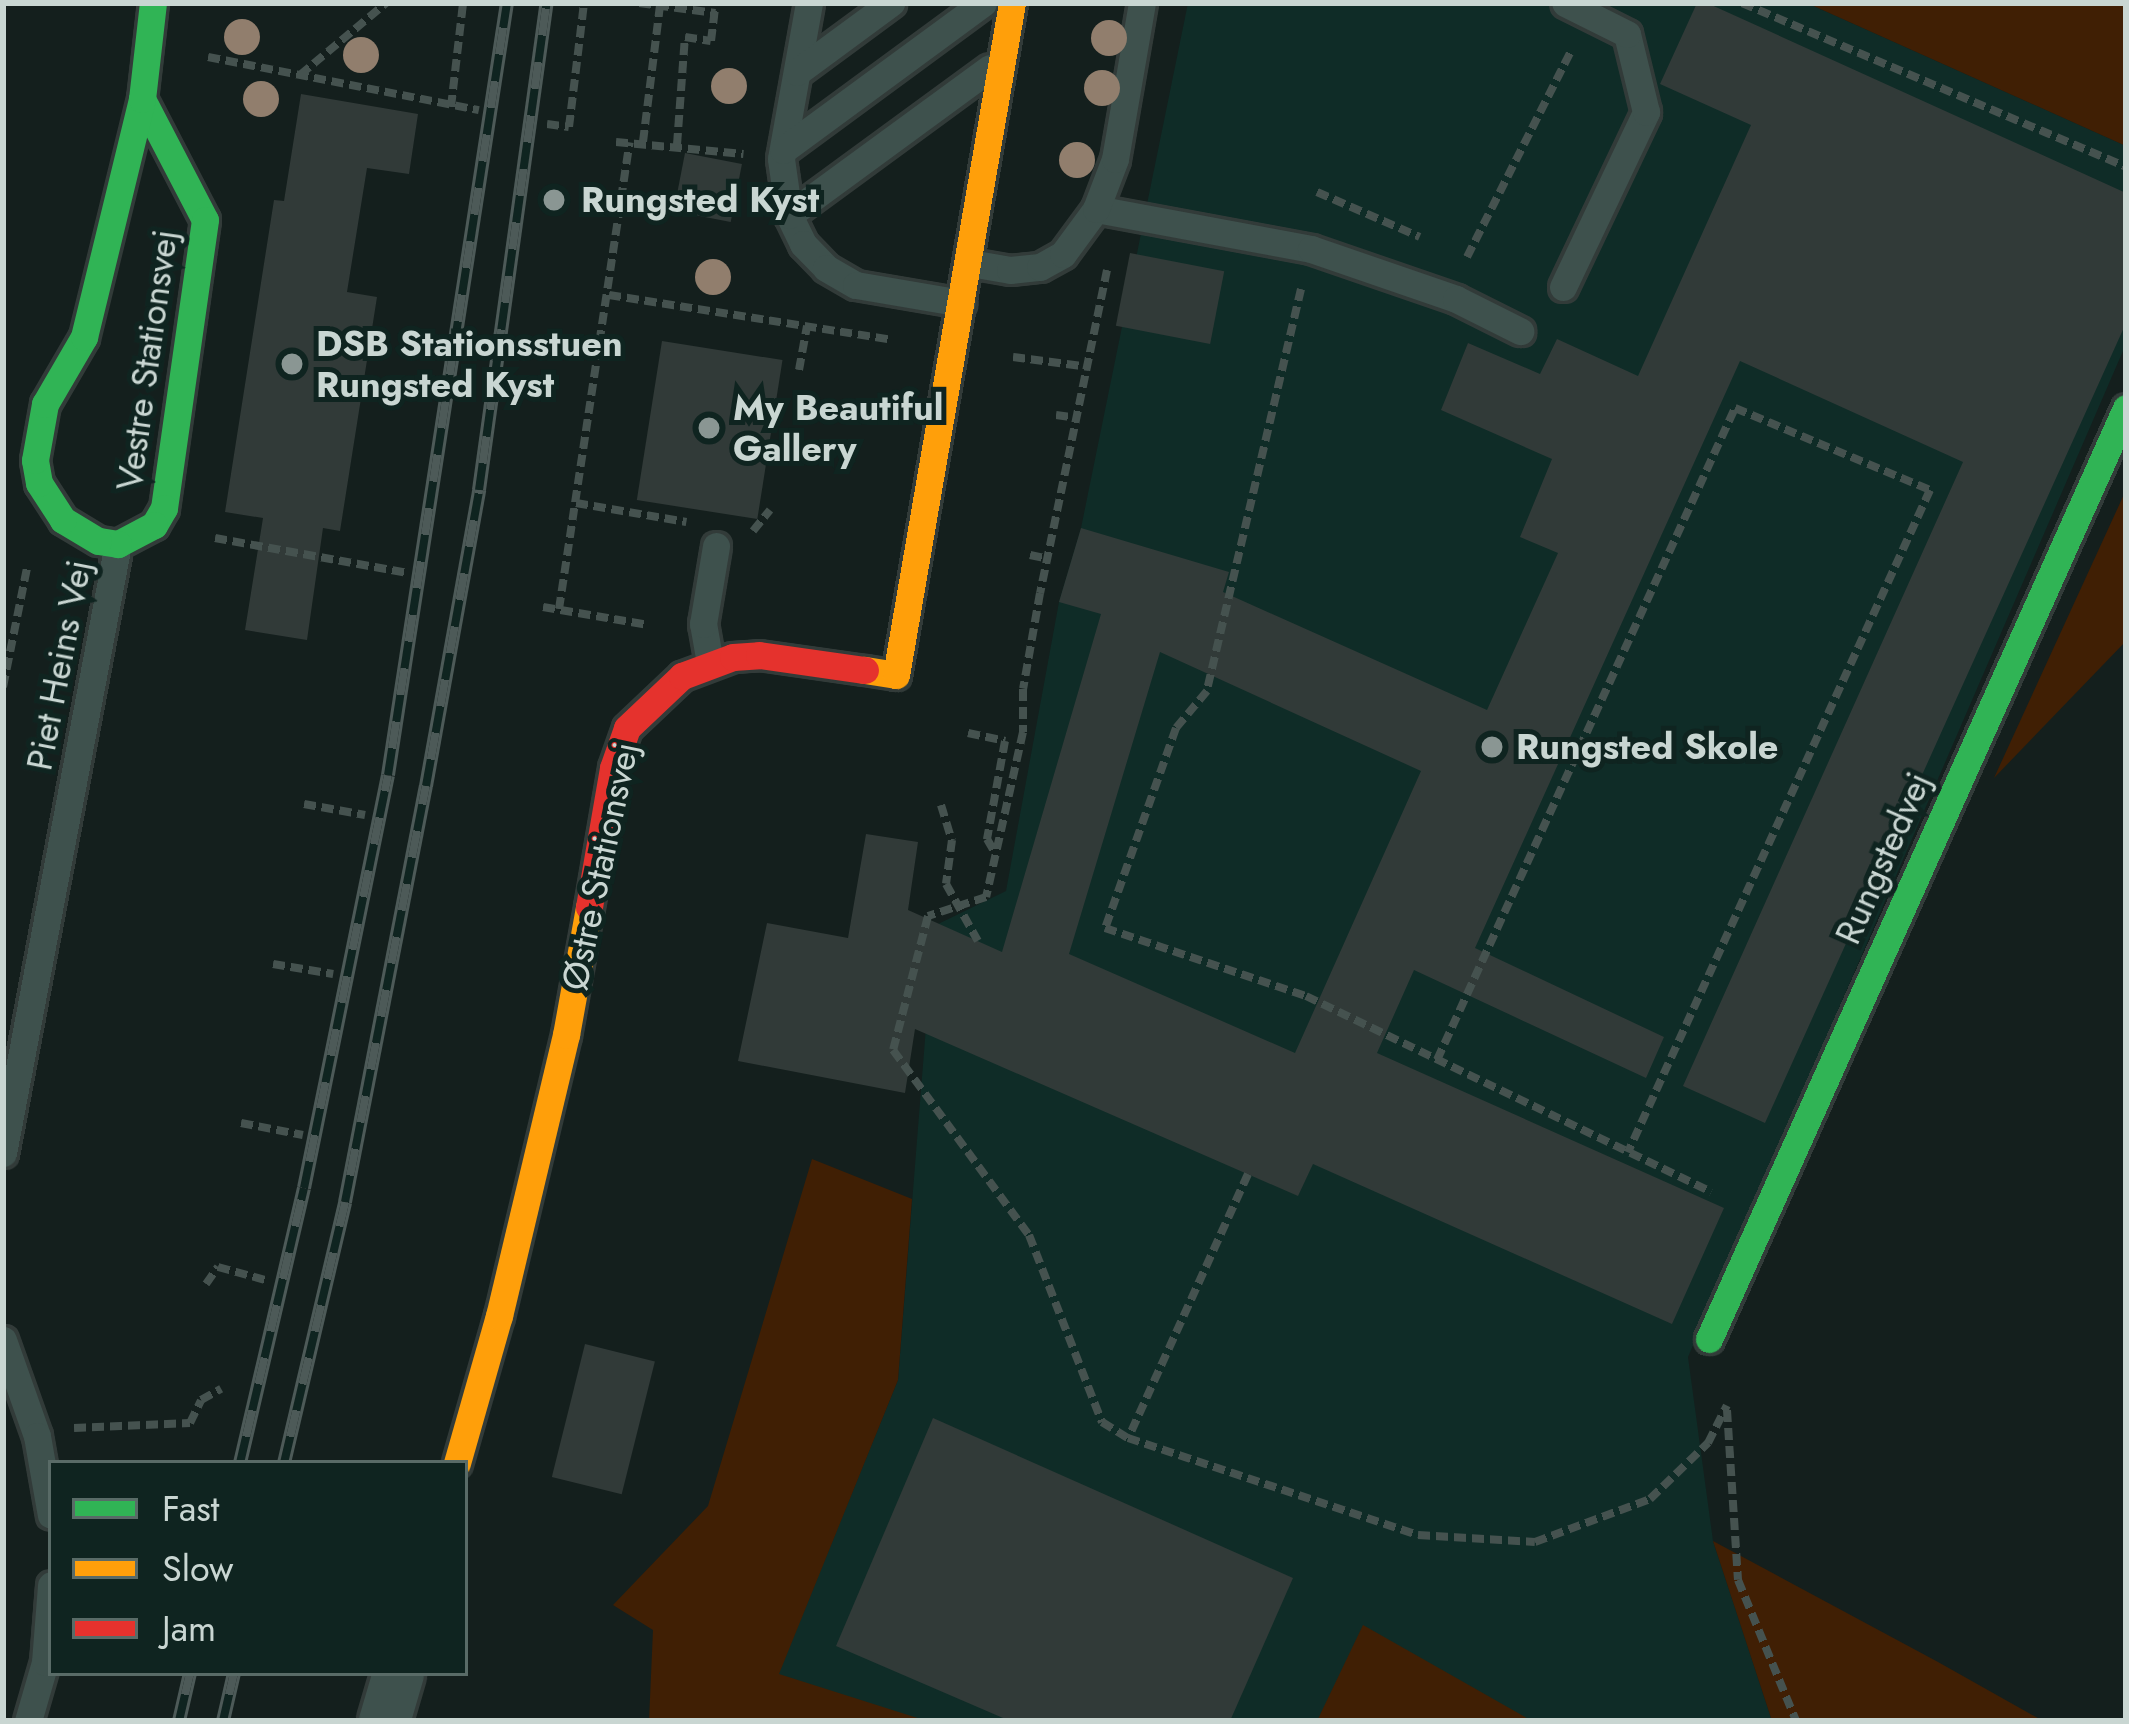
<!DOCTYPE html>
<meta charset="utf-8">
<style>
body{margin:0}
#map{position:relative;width:2129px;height:1724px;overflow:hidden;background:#141f1d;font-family:Jost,sans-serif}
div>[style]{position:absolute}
.built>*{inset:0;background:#0f2c27}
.green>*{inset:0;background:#401f04}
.building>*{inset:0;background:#313a38;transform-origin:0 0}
.path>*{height:8px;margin-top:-4px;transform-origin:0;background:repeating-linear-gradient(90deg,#45524f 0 12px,transparent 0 18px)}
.roads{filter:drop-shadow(3px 0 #323b39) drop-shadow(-3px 0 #323b39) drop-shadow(0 3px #323b39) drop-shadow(0 -3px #323b39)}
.lane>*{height:27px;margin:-13.5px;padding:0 13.5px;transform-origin:13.5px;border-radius:13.5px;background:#3e514d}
.street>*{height:51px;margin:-25.5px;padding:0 25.5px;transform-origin:25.5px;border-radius:25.5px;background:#3e514d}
.fast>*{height:27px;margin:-13.5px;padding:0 13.5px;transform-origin:13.5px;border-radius:13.5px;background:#30b455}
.slow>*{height:27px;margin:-13.5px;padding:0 13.5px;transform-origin:13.5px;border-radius:13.5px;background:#ff9f0a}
.jam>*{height:27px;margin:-13.5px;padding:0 13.5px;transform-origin:13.5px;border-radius:13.5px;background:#e5322d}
.rail>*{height:14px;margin-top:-7px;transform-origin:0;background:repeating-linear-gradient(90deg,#0f2420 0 27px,#4d5a58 0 54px);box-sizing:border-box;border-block:3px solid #4d5a58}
.trees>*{width:36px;height:36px;margin:-18px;border-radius:50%;background:#917e6d}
.dots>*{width:33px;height:33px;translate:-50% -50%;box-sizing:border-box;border:6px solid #0f2420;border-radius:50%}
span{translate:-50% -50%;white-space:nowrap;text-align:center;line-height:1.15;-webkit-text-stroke:10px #0f2420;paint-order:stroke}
.poi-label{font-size:36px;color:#c9d6d2;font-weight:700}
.left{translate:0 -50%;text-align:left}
.street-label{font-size:36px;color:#c9d6d2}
.frame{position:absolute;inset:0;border:6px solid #c9d6d2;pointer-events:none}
.legend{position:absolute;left:48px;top:1460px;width:420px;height:216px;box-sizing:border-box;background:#0f2420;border:3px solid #596b67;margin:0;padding:15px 21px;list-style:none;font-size:36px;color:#c9d6d2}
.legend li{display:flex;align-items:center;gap:24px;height:60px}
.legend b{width:60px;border:3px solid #596b67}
</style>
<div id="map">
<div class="built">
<div style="clip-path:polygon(1188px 3px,1807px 3px,2126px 146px,2126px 344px,1688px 1357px,1713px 1541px,1772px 1721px,759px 1721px,898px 1380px,934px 926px,1006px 891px,1059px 602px,1081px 528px)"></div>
</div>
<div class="green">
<div style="clip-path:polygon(1807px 3px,2126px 3px,2126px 146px)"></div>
<div style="clip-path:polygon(2126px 490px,2126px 641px,1994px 778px)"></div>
<div style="clip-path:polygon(812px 1159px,912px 1199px,898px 1380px,779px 1674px,927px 1721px,649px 1721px,653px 1630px,613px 1605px,708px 1506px)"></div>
<div style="clip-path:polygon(1713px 1541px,1938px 1662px,2043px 1721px,1772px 1721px)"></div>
<div style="clip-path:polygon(1363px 1625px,1532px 1721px,1317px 1721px)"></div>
</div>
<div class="building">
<div style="clip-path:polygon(evenodd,1697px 3px,1707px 3px,2126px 193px,2126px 323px,1765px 1123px,1683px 1086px,1963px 462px,1740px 361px,1475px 948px,1664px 1037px,1646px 1078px,1414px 970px,1377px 1053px,1724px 1208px,1672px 1324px,1313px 1164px,1298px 1196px,915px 1029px,905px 1093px,738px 1061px,767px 923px,848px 938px,866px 834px,918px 842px,908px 910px,1002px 952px,1101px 614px,1059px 602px,1081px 528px,1229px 572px,1223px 592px,1487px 710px,1558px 553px,1520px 537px,1552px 459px,1441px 410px,1468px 343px,1540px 374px,1557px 339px,1638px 376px,1751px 125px,1660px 84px,1697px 3px,1160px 652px,1421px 771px,1295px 1053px,1069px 954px,1160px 652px)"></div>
<div style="clip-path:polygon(301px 94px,418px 114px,409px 174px,367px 168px,347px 292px,377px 297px,340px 531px,323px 528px,307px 640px,245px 630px,263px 518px,225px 512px,274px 200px,284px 201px)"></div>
<div style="left:685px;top:153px;width:58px;height:59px;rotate:11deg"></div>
<div style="left:1130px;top:253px;width:96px;height:74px;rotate:11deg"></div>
<div style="left:662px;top:341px;width:122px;height:161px;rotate:9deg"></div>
<div style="left:585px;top:1344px;width:72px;height:137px;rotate:14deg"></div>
<div style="clip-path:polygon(933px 1418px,1293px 1578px,1230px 1721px,1010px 1721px,836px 1646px)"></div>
</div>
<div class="path">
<div style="left:639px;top:3px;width:77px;rotate:7.5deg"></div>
<div style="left:1742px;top:3px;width:418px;rotate:23.1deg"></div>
<div style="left:208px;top:57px;width:276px;rotate:11.1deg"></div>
<div style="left:300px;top:75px;width:112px;rotate:-39.9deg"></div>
<div style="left:451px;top:107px;width:105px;rotate:-83.4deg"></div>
<div style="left:547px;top:124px;width:22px;rotate:8deg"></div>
<div style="left:569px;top:127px;width:125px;rotate:-83.1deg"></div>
<div style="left:616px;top:142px;width:128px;rotate:5.4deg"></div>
<div style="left:643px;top:142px;width:137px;rotate:-82.9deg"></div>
<div style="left:677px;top:145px;width:108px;rotate:-85.8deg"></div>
<div style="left:685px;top:37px;width:26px;rotate:9deg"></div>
<div style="left:711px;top:41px;width:38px;rotate:-83deg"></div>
<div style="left:1317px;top:192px;width:112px;rotate:23.6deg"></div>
<div style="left:1467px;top:257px;width:231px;rotate:-63.2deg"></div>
<div style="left:1107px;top:270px;width:330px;rotate:101.7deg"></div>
<div style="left:1040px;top:593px;width:97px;rotate:100deg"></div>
<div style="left:1023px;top:689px;width:43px;rotate:90deg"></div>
<div style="left:1023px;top:732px;width:169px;rotate:102.6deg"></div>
<div style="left:986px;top:897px;width:61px;rotate:161.9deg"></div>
<div style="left:928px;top:916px;width:138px;rotate:104.6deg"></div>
<div style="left:893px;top:1050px;width:230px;rotate:53.7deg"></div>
<div style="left:1029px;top:1235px;width:201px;rotate:68.7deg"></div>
<div style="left:1102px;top:1422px;width:31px;rotate:32deg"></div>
<div style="left:1301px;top:289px;width:413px;rotate:103.2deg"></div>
<div style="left:1207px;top:691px;width:48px;rotate:130deg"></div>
<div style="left:1176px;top:728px;width:212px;rotate:109.5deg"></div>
<div style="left:1105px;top:928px;width:212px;rotate:18.7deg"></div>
<div style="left:1306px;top:996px;width:450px;rotate:25.8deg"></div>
<div style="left:609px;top:295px;width:287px;rotate:9deg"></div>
<div style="left:1013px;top:357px;width:77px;rotate:7.5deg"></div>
<div style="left:799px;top:370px;width:45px;rotate:-79.7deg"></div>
<div style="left:1056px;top:415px;width:22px;rotate:8deg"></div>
<div style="left:576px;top:503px;width:112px;rotate:9.8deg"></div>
<div style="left:753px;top:531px;width:27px;rotate:-51deg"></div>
<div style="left:215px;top:538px;width:196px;rotate:10.3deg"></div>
<div style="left:1030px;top:555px;width:19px;rotate:12deg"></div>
<div style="left:543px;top:607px;width:107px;rotate:9.7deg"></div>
<div style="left:559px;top:609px;width:472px;rotate:-81.4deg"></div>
<div style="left:3px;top:687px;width:121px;rotate:-78.6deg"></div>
<div style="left:968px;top:733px;width:38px;rotate:12deg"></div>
<div style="left:1005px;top:741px;width:100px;rotate:100.4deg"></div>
<div style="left:987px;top:839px;width:16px;rotate:60deg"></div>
<div style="left:304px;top:804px;width:62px;rotate:10.2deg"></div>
<div style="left:941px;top:805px;width:37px;rotate:73deg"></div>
<div style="left:952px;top:840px;width:44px;rotate:97.8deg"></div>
<div style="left:946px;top:884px;width:65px;rotate:60.7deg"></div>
<div style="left:273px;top:964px;width:61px;rotate:9.5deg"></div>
<div style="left:1437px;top:1060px;width:717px;rotate:-65.44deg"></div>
<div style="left:1735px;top:408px;width:212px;rotate:22.8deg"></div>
<div style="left:1930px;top:490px;width:728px;rotate:114.52deg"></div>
<div style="left:241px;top:1123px;width:63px;rotate:11deg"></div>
<div style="left:1248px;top:1174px;width:290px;rotate:114.4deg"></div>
<div style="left:1128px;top:1438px;width:306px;rotate:18.5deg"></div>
<div style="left:1418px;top:1535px;width:117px;rotate:3.4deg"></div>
<div style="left:1535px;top:1542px;width:123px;rotate:-20.5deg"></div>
<div style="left:1650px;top:1499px;width:81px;rotate:-44deg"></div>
<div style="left:1708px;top:1443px;width:42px;rotate:-63.4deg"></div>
<div style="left:206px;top:1284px;width:21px;rotate:-55deg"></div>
<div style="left:218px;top:1267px;width:53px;rotate:15.4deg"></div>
<div style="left:1727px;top:1410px;width:170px;rotate:86.3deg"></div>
<div style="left:1738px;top:1580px;width:152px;rotate:67.6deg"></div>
<div style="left:74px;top:1428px;width:116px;rotate:-2.5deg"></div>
<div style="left:190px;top:1423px;width:25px;rotate:-64deg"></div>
<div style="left:201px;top:1400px;width:23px;rotate:-29deg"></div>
</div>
<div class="roads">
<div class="lane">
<div style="left:809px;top:3px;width:158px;rotate:100.2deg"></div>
<div style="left:781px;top:159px;width:57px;rotate:81.9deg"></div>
<div style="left:789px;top:215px;width:32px;rotate:64deg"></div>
<div style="left:803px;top:244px;width:33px;rotate:46deg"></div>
<div style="left:826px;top:268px;width:34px;rotate:30deg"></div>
<div style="left:856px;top:285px;width:107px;rotate:9.7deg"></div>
<div style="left:797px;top:72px;width:117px;rotate:-36.3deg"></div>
<div style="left:783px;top:150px;width:248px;rotate:-36.3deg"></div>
<div style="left:1096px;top:209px;width:219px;rotate:10.5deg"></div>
<div style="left:1311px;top:249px;width:153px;rotate:19deg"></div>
<div style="left:1456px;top:299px;width:72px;rotate:26.6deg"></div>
<div style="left:789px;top:215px;width:249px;rotate:-36.2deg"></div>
<div style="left:970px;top:263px;width:41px;rotate:9.9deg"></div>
<div style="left:1010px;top:270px;width:30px;rotate:-6deg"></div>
<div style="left:1040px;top:267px;width:26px;rotate:-29deg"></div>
<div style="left:1063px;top:254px;width:56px;rotate:-53.7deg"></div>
<div style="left:1096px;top:209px;width:53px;rotate:-69.2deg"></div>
<div style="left:1115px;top:159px;width:158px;rotate:-80.2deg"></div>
<div style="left:1563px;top:287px;width:194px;rotate:-64.6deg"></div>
<div style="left:1646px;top:112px;width:80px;rotate:-103.7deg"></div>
<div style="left:1627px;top:34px;width:69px;rotate:-153.4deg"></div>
<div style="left:710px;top:663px;width:40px;rotate:-100deg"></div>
<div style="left:703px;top:624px;width:79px;rotate:-80.5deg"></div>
<div style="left:3px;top:1153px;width:620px;rotate:-79.31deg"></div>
<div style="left:3px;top:1340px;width:102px;rotate:70.5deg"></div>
<div style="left:37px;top:1436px;width:80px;rotate:80deg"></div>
<div style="left:28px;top:1721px;width:61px;rotate:-73.9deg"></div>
<div style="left:45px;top:1662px;width:77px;rotate:-85.5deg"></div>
</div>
<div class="street">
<div style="left:384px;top:1721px;width:50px;rotate:-73.7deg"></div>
</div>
<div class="fast">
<div style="left:142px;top:99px;width:136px;rotate:62.5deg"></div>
<div style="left:205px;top:220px;width:291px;rotate:98.1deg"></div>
<div style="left:164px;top:508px;width:20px;rotate:120deg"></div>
<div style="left:154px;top:525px;width:41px;rotate:152.2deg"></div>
<div style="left:118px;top:544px;width:20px;rotate:-171deg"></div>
<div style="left:98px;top:541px;width:41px;rotate:-149deg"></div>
<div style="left:63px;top:520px;width:44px;rotate:-123deg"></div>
<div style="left:39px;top:483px;width:23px;rotate:-100deg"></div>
<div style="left:35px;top:460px;width:57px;rotate:-79.9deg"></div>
<div style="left:45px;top:404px;width:78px;rotate:-59.8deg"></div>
<div style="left:84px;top:337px;width:245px;rotate:-76.3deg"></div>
<div style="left:142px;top:99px;width:97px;rotate:-83.5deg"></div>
<div style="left:1709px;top:1339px;width:1020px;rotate:-65.87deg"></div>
</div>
<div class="slow">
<div style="left:865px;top:670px;width:31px;rotate:9deg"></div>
<div style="left:896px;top:675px;width:682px;rotate:-80.21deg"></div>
<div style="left:457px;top:1463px;width:153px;rotate:-74.1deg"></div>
<div style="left:499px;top:1316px;width:289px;rotate:-76.6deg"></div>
<div style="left:566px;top:1035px;width:130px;rotate:-79.8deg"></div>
</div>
<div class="jam">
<div style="left:589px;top:907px;width:141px;rotate:-80.2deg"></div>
<div style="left:613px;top:768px;width:42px;rotate:-70.7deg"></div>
<div style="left:627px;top:728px;width:76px;rotate:-43.4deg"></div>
<div style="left:682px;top:676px;width:54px;rotate:-20.4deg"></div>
<div style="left:733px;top:657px;width:26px;rotate:-4deg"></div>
<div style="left:759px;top:655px;width:107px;rotate:8.1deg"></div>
</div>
</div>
<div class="rail">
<div style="left:240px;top:1463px;width:282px;rotate:-76.9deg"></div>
<div style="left:304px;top:1188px;width:421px;rotate:-78.5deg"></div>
<div style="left:388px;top:775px;width:781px;rotate:-81.24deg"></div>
<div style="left:284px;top:1463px;width:268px;rotate:-76.8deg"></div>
<div style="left:345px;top:1202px;width:424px;rotate:-79deg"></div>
<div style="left:426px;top:786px;width:301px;rotate:-79.8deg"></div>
<div style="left:479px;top:490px;width:492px;rotate:-82.1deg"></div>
<div style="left:179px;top:1721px;width:49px;rotate:-77.1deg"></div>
<div style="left:223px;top:1721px;width:49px;rotate:-77.1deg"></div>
</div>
<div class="trees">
<div style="left:242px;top:37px"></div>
<div style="left:1109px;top:38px"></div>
<div style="left:361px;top:55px"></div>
<div style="left:729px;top:86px"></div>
<div style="left:1102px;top:88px"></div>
<div style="left:261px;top:99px"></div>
<div style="left:1077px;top:160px"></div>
<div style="left:713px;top:277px"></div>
</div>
<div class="dots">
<div style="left:554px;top:200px;background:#8a9693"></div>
<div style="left:292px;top:364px;background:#8a9693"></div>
<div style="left:709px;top:428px;background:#8a9693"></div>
<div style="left:1492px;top:747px;background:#8a9693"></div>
</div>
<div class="poi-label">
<span class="left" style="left:581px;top:200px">Rungsted Kyst</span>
<span class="left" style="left:316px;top:364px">DSB Stationsstuen<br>Rungsted Kyst</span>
<span class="left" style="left:733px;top:428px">My Beautiful<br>Gallery</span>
<span class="left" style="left:1516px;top:747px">Rungsted Skole</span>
</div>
<div class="street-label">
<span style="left:147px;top:360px;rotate:-82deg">Vestre Stationsvej</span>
<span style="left:59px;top:665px;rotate:-79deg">Piet Heins Vej</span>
<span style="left:1883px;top:858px;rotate:-66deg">Rungstedvej</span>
<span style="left:600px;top:866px;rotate:-78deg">Østre Stationsvej</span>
</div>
<div class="frame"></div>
<ul class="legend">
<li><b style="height:15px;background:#30b455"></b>Fast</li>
<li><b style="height:15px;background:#ff9f0a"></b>Slow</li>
<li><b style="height:15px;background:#e5322d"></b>Jam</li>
</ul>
</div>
